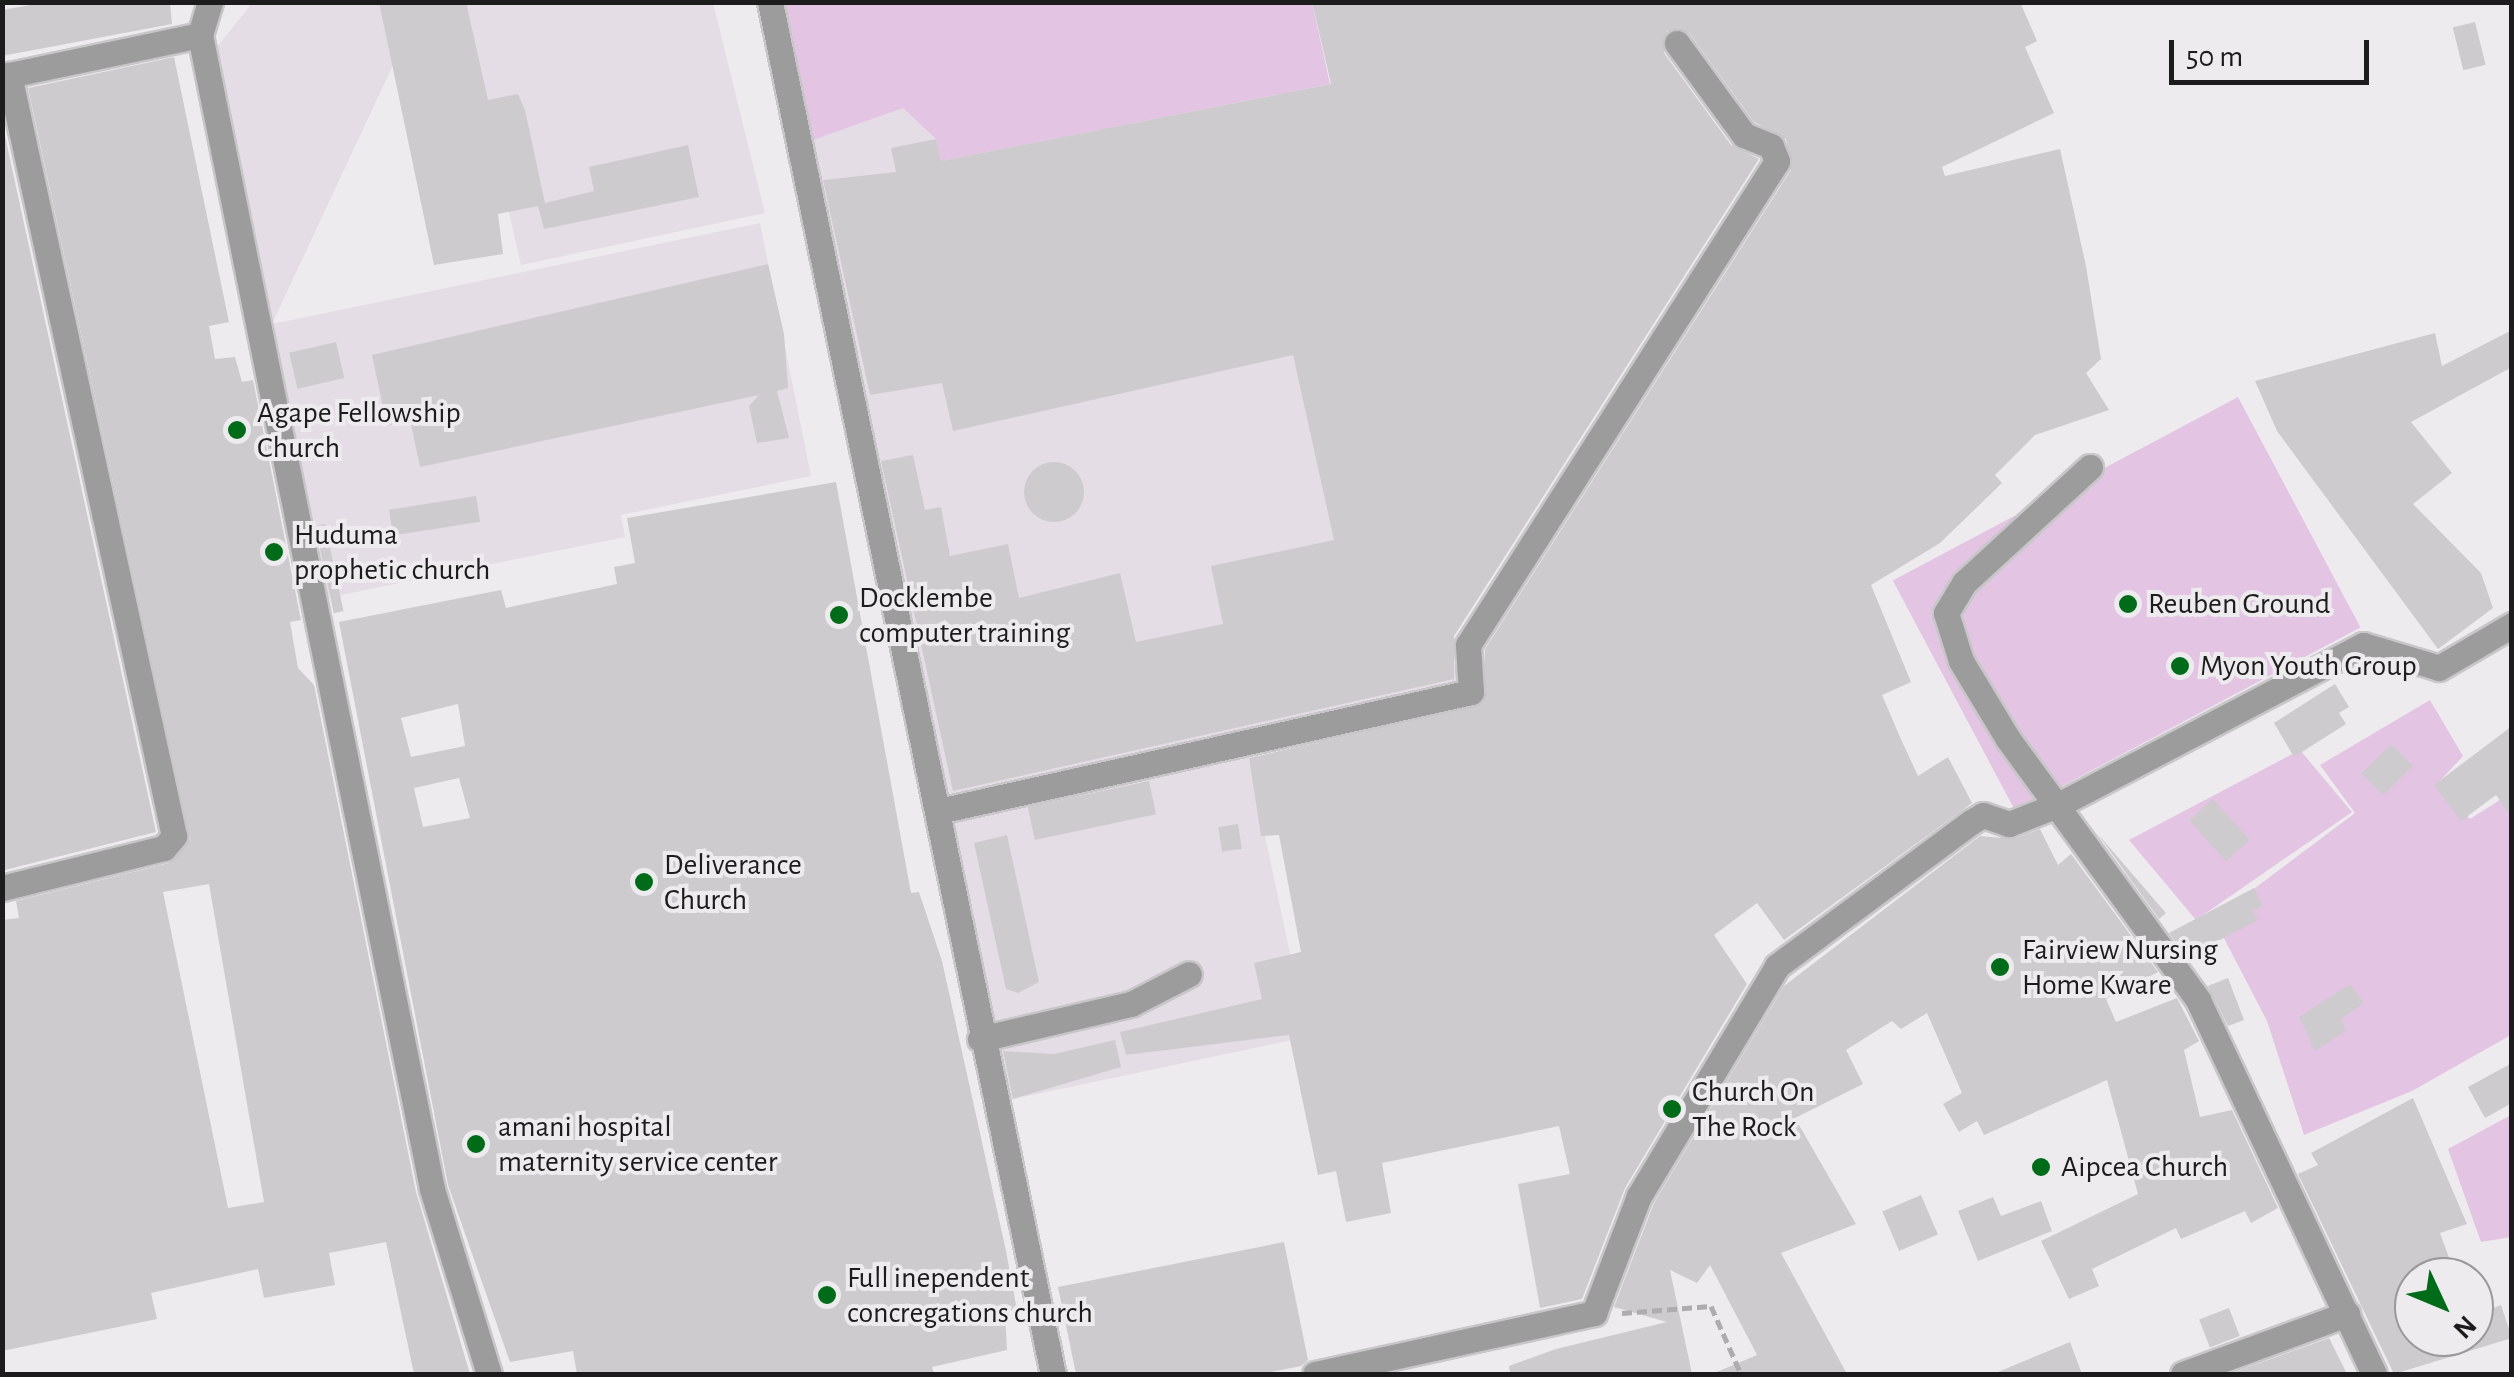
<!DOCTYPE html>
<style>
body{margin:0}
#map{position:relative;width:2514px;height:1377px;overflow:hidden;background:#eeebee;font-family:"Alegreya Sans",sans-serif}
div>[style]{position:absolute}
.built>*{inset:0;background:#e5dde5;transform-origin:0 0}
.green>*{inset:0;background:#e3c5e3;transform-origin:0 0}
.building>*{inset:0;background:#cecbce;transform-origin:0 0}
.round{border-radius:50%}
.path>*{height:5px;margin-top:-2.5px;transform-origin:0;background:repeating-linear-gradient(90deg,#aeacae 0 10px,transparent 0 15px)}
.roads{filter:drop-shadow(2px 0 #c8c6c8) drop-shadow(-2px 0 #c8c6c8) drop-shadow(0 2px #c8c6c8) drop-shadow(0 -2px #c8c6c8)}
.minor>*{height:25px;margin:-12.5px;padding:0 12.5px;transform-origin:12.5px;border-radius:12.5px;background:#9b9c9b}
.dots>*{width:28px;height:28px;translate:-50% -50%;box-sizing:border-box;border:5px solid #eeebee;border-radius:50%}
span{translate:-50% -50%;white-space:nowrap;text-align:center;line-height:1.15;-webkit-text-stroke:8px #eeebee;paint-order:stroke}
.poi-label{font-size:30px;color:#1d1c1c}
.left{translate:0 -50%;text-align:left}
.frame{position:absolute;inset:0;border:5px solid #1d1c1c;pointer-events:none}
.north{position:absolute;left:2394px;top:1257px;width:100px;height:100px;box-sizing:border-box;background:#eeebee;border:2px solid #9a989a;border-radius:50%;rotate:134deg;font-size:28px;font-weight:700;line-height:40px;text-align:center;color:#1d1c1c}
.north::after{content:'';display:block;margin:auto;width:35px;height:45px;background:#006b19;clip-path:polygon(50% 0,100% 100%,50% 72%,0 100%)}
.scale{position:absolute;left:2169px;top:40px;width:200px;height:45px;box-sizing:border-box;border:5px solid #1d1c1c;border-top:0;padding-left:12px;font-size:30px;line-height:35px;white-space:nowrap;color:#1d1c1c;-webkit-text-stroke:8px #eeebee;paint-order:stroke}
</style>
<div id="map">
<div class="built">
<div style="clip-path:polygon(252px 3px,422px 3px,272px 324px,760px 223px,811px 476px,621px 515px,625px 537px,326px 598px,214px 51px)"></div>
<div style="clip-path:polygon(461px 3px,713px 3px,765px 213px,521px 265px)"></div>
<div style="clip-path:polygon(783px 3px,1312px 3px,1462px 699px,949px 810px)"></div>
<div style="left:1247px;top:751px;width:292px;height:304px;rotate:78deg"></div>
</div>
<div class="green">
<div style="clip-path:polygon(775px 3px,1312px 3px,1330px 84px,941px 161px,936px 139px,903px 108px,813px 140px)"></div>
<div style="left:2238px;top:397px;width:261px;height:391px;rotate:62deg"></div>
<div style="clip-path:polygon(2430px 700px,2463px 756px,2440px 781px,2470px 819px,2506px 796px,2511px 805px,2511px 1035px,2412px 1091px,2304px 1135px,2267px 1021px,2214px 919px,2355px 813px,2320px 765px)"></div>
<div style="clip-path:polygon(2300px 750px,2352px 812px,2196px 920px,2129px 840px)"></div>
<div style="clip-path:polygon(2511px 1115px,2511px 1237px,2481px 1242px,2448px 1149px)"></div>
</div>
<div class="building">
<div style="clip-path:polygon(47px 2px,170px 2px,172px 24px,2px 56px,2px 10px)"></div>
<div style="clip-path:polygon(379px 2px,466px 2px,488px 100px,518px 94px,525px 110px,545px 203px,594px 191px,589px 167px,688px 145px,699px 197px,544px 229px,538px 206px,498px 214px,503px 254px,434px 265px)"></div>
<div style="clip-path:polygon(1312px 2px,2020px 2px,2037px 41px,2025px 47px,2054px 113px,1942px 167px,1945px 176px,2060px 149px,2086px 266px,2101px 359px,2086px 373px,2109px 410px,2035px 435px,1995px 475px,2002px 483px,1940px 543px,1871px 585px,1911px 682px,1882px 695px,1900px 737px,1918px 776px,1948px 757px,1972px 803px,1784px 940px,1757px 903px,1714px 935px,1747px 984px,1625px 1188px,1582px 1299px,1540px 1308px,1518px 1184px,1570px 1174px,1559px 1126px,1382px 1163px,1391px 1213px,1346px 1222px,1336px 1171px,1318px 1175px,1289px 1035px,1126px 1055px,1120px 1032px,1262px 999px,1254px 963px,1301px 952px,1279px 835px,1261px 836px,1249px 758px,1482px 704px,1485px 649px,1791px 170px,1786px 139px,1754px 122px,1689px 33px,1667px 31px,1664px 53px,1731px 145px,1759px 159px,1454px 636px,1454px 679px,953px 791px,881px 461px,913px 455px,925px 510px,941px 507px,950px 556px,1008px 544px,1019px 598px,1120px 573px,1136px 642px,1223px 624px,1211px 566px,1334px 540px,1293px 355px,953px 431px,942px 383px,870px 395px,823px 180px,896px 172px,891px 148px,936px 139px,941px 161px,1331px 84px)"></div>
<div style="left:2475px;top:22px;width:44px;height:23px;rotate:76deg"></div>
<div style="clip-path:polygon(evenodd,174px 57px,229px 322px,209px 326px,215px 359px,235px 357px,242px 382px,253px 380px,301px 620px,290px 622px,298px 668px,314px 685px,416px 1192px,470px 1374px,414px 1374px,386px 1242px,329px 1253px,335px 1285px,264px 1298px,258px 1269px,151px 1293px,157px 1319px,2px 1351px,2px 920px,19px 918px,16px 901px,169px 863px,190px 839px,28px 88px,174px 57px,209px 884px,264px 1202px,228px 1208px,163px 892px,209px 884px)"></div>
<div style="clip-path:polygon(2px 122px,156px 832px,5px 870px,2px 859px)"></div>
<div style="clip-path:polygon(768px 264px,784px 334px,788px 388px,777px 391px,789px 438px,757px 443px,749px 406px,759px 395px,420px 467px,410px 420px,387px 426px,372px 355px)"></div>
<div style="clip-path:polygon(2512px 330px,2512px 367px,2411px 422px,2452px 473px,2413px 504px,2481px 573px,2493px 608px,2438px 649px,2277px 431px,2255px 381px,2435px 333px,2442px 366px)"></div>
<div style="left:336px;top:342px;width:37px;height:48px;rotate:77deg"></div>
<div class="round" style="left:1024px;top:462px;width:60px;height:60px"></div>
<div style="clip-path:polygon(evenodd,836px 482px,911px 893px,919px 892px,942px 961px,1006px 1251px,1017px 1310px,1005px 1312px,1007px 1350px,932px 1367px,934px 1374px,577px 1374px,573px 1351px,510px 1362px,448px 1185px,339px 622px,501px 590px,506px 608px,617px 584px,614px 567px,635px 563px,627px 518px,836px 482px,458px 704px,465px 746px,411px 757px,401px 718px,458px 704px,836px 482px,459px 778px,470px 818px,423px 827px,414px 788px,459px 778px)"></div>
<div style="left:476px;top:496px;width:26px;height:88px;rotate:81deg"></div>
<div style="left:325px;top:524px;width:89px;height:10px;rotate:78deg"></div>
<div style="clip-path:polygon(2335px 684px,2349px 707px,2339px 713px,2346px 724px,2294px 757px,2274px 723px)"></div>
<div style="clip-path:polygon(2512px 726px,2512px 818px,2496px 795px,2461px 821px,2434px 785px)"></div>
<div style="left:2391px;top:744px;width:31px;height:42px;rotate:45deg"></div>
<div style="left:1149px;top:781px;width:34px;height:124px;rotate:78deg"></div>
<div style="left:2213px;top:799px;width:55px;height:32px;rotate:48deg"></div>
<div style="left:1238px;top:824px;width:25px;height:20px;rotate:81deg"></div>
<div style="clip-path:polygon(2040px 829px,2058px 865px,2071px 854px,2135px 941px,2132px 952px,2140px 948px,2158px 972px,2106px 999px,2116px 1022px,2177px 998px,2199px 1041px,2184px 1050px,2200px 1117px,2232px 1110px,2278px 1208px,2251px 1223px,2245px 1211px,2181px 1239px,2176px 1228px,2092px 1269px,2099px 1286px,2069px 1299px,2041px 1241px,2138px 1194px,2107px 1080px,1984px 1135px,1977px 1121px,1959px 1132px,1943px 1104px,1962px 1093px,1927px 1013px,1901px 1029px,1892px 1021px,1846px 1050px,1863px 1084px,1795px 1118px,1856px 1224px,1781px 1253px,1847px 1374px,1712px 1374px,1757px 1355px,1710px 1265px,1697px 1283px,1670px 1270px,1692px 1374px,1510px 1374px,1509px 1366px,1556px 1349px,1667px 1322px,1614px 1307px,1654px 1203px,1784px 986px,1980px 836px,2014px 839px)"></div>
<div style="clip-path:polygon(2097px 833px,2166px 913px,2159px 919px)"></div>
<div style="clip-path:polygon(1007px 835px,1039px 982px,1018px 993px,1006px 989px,974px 843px)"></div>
<div style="clip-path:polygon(2254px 888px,2263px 906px,2253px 911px,2258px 920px,2187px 957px,2169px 933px)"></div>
<div style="clip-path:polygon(2228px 978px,2244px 1020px,2228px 1026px,2208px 986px)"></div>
<div style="clip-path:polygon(2350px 984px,2364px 1003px,2341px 1019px,2346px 1031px,2315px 1051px,2299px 1017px)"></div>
<div style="clip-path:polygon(1115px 1040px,1121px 1067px,1013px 1099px,1003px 1051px,1054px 1054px)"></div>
<div style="clip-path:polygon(2512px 1063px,2512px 1103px,2485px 1118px,2468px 1087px)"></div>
<div style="clip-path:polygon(2413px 1098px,2467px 1224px,2440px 1233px,2456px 1277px,2414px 1277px,2414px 1337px,2474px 1337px,2474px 1316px,2501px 1305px,2512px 1338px,2394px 1374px,2298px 1174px,2318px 1165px,2311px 1153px)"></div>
<div style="left:1921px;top:1195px;width:43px;height:42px;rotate:67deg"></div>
<div style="clip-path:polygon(1993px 1197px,2001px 1216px,2041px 1201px,2052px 1231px,1978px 1261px,1958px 1211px)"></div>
<div style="clip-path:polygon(1284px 1242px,1308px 1360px,1301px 1366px,1262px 1374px,1076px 1374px,1058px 1287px)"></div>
<div style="left:2229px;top:1308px;width:30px;height:32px;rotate:69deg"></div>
<div style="clip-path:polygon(2329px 1338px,2347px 1374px,2229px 1374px)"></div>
<div style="clip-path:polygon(2070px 1342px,2082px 1374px,1993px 1374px)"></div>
</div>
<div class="path">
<div style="left:1622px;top:1313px;width:89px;rotate:-4.5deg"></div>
<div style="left:1711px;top:1306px;width:74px;rotate:66.2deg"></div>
</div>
<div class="roads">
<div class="minor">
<div style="left:210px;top:2px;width:34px;rotate:107deg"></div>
<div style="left:200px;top:35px;width:1177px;rotate:78.63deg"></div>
<div style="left:432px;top:1189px;width:194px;rotate:72.9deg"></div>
<div style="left:770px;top:2px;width:1401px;rotate:78.35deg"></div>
<div style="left:2090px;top:467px;width:171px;rotate:137.4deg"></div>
<div style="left:1964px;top:583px;width:35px;rotate:121deg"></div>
<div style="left:1946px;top:613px;width:50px;rotate:72.6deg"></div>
<div style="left:1961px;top:661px;width:91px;rotate:58.9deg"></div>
<div style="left:2008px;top:739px;width:323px;rotate:53.9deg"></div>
<div style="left:2198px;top:1000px;width:413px;rotate:64.8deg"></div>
<div style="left:939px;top:811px;width:545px;rotate:-12.61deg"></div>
<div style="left:1471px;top:692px;width:47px;rotate:-93.7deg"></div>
<div style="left:1468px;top:645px;width:574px;rotate:-57.44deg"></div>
<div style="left:1777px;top:161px;width:16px;rotate:-112deg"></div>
<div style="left:1771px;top:146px;width:29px;rotate:-158deg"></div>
<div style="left:1744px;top:135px;width:114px;rotate:-126.1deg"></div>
<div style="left:2px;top:888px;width:167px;rotate:-13.9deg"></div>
<div style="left:164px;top:848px;width:16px;rotate:-50deg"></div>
<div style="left:174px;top:836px;width:779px;rotate:-102.23deg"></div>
<div style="left:9px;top:75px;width:195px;rotate:-11.8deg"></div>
<div style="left:980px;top:1039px;width:155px;rotate:-13.1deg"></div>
<div style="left:1131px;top:1004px;width:65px;rotate:-27.3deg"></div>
<div style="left:1315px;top:1374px;width:286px;rotate:-12.3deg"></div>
<div style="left:1594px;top:1313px;width:125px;rotate:-69deg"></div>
<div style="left:1639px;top:1196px;width:268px;rotate:-59deg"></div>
<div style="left:1777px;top:966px;width:242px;rotate:-36.6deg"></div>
<div style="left:1971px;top:822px;width:14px;rotate:-30deg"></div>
<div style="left:1983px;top:815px;width:28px;rotate:19deg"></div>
<div style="left:2009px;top:824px;width:57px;rotate:-21.6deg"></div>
<div style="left:2062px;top:803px;width:340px;rotate:-27.7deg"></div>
<div style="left:2363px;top:645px;width:79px;rotate:16.8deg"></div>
<div style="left:2439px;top:668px;width:85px;rotate:-30.5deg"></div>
<div style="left:2183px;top:1374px;width:175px;rotate:-20.1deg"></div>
</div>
</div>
<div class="dots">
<div style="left:237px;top:430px;background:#006b19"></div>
<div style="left:274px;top:552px;background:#006b19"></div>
<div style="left:2128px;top:604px;background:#006b19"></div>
<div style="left:839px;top:615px;background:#006b19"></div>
<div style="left:2180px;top:666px;background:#006b19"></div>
<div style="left:644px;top:882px;background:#006b19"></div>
<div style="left:2000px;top:967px;background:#006b19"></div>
<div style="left:1672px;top:1109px;background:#006b19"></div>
<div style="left:476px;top:1144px;background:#006b19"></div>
<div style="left:2041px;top:1167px;background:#006b19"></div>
<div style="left:827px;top:1295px;background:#006b19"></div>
</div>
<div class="poi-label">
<span class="left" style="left:257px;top:430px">Agape Fellowship<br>Church</span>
<span class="left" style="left:294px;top:552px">Huduma<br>prophetic church</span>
<span class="left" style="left:859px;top:615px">Docklembe<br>computer training</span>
<span class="left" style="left:2148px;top:604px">Reuben Ground</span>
<span class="left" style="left:2200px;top:666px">Myon Youth Group</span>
<span class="left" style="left:664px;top:882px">Deliverance<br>Church</span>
<span class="left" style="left:2022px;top:967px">Fairview Nursing<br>Home Kware</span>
<span class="left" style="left:1692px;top:1109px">Church On<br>The Rock</span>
<span class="left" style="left:498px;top:1144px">amani hospital<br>maternity service center</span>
<span class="left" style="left:2061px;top:1167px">Aipcea Church</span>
<span class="left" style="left:847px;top:1295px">Full inependent<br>concregations church</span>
</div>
<div class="frame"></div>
<div class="north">N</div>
<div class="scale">50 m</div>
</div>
